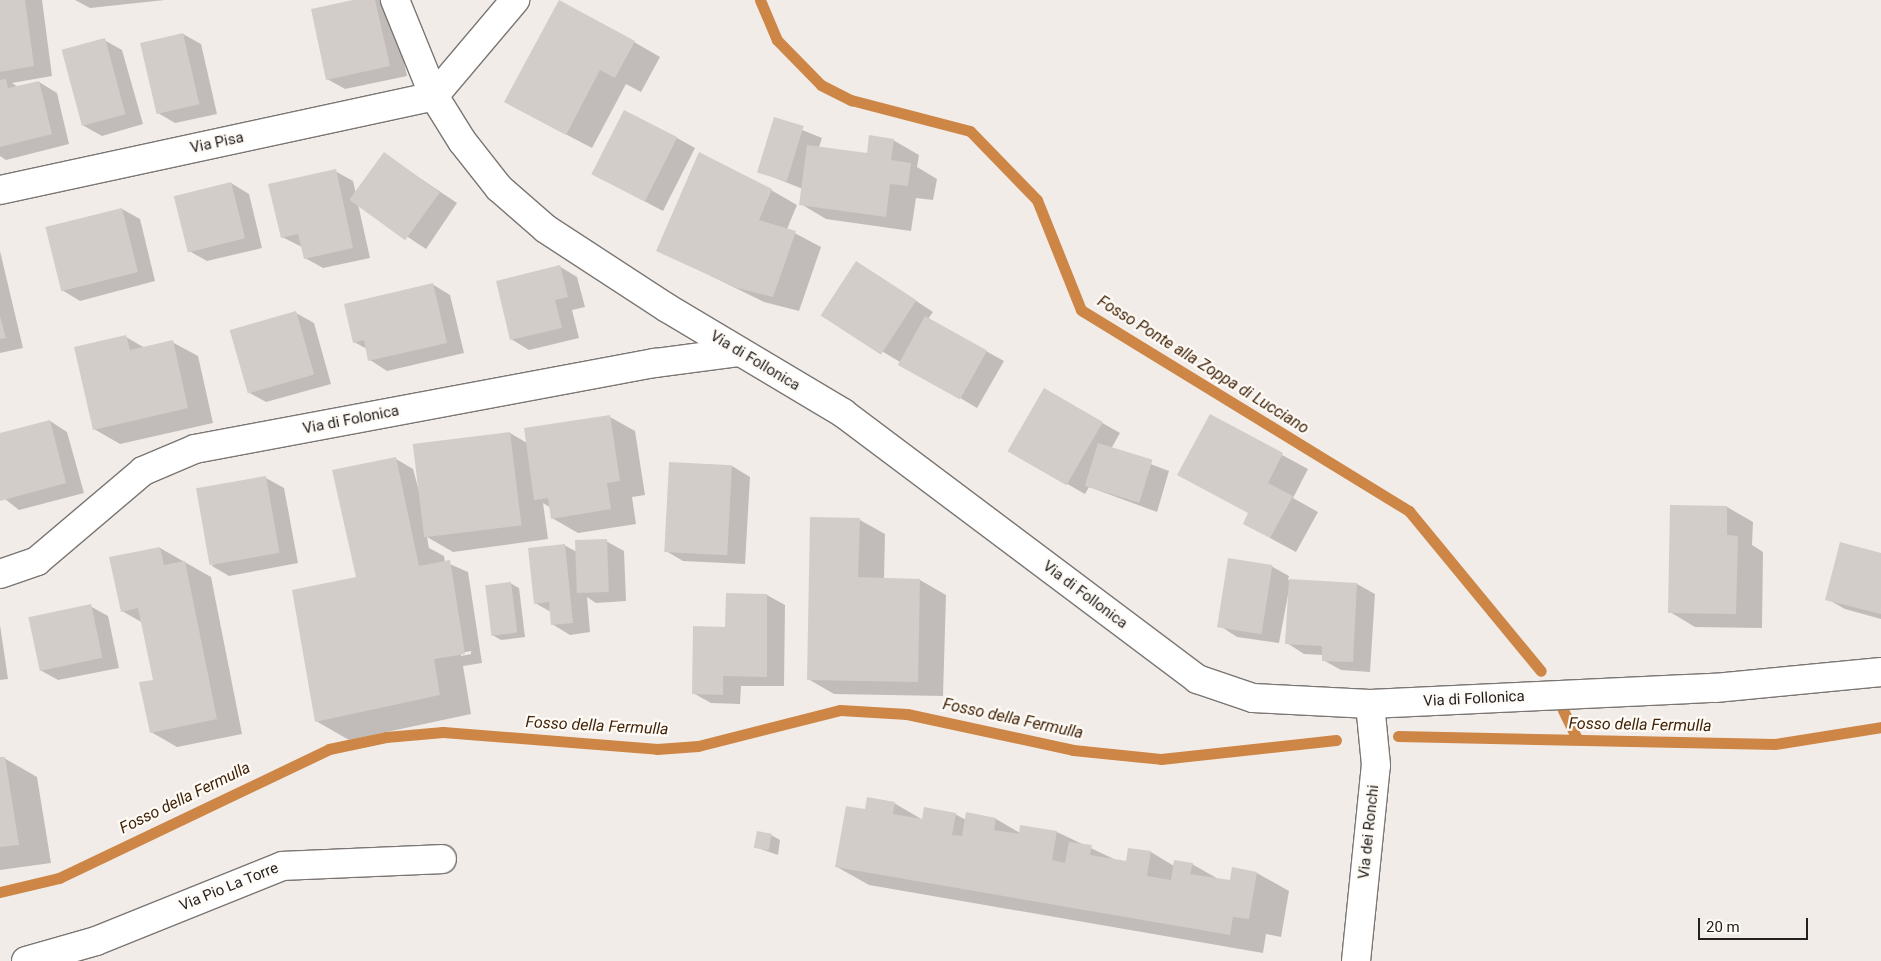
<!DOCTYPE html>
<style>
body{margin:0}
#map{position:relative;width:1881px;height:961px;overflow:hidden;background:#f2ece8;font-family:Roboto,sans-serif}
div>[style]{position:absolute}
.shadow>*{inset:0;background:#0003}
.stream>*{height:11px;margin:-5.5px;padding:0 5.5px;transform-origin:5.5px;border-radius:5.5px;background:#cd8646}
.building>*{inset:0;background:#d3cdc9;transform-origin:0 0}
.roads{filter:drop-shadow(1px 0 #7b7673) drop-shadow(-1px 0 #7b7673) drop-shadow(0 1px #7b7673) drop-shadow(0 -1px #7b7673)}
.minor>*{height:28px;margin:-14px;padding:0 14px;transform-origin:14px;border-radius:14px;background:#fff}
span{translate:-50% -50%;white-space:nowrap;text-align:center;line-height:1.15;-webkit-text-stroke:4.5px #fefaf6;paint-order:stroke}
.street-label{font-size:15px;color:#23211f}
.water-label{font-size:16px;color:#412408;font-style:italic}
.scale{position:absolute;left:1698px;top:918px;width:110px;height:22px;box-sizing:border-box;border:2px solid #23211f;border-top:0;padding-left:6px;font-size:15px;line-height:18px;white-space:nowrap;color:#23211f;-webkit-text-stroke:4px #fefaf6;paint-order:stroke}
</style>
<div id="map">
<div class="shadow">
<div style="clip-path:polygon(0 0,42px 0,52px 76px,12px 83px,18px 87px,39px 82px,57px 93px,69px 144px,6px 160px,0 156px)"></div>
<div style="clip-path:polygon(75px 0,165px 0,90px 8px)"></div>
<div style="clip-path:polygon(359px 0,380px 0,392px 7px,407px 76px,345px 89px,327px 79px)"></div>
<div style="clip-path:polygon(183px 34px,201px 44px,217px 114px,175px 123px,158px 113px)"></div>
<div style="clip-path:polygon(104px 40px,122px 50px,143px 124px,102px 136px,84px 126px)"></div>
<div style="clip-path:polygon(634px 42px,660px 57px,641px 92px,626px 84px,592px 148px,531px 116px)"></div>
<div style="clip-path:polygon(775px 119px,822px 138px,819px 147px,868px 155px,893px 140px,919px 155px,917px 167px,937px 179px,933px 200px,916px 198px,911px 231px,826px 219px,801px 204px,803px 189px,760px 172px)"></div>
<div style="clip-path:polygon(677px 138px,695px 148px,663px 211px,593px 174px)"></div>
<div style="clip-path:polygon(384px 154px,457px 203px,426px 249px,358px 204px,370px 258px,323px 268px,305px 258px,302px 247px,282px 237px,335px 171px,353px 181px,356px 194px)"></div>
<div style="clip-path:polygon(231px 183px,249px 194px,262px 248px,207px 261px,189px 251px)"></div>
<div style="clip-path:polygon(771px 190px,797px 205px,787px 229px,821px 247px,799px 311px,764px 302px,658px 250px)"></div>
<div style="clip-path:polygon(122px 209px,140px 219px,155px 281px,80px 301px,62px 290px)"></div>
<div style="clip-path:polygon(0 251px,23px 348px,0 353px)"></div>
<div style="clip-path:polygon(559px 266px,577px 277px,585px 307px,572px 310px,579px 338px,529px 350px,511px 339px)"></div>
<div style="clip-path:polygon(874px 273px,933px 312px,928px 319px,1004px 361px,977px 408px,823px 316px)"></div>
<div style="clip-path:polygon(432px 284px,450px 295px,464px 353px,387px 371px,370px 360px,367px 349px,354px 342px)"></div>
<div style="clip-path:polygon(296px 313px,314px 323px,331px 384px,266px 402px,248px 392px)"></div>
<div style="clip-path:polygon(126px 337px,145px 348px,172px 342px,198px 356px,213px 423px,120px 444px,94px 429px)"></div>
<div style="clip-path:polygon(1044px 390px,1120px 433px,1111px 449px,1169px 471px,1157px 512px,1089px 487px,1085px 494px,1009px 451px)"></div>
<div style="clip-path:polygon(1210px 416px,1308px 469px,1293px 498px,1318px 512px,1296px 552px,1270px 538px,1249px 513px)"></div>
<div style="clip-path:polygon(evenodd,610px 417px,635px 431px,645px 495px,632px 497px,636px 524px,578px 533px,552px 518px,551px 508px,543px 503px,548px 539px,453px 552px,427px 537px,429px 548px,444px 556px,445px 562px,468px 572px,482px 663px,463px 666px,471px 714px,349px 740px,316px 721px,358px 578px,333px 471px,396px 459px,413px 469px,422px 502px,510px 433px,527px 443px,610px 417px,471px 651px,471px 654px,461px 656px,461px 653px,471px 651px)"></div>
<div style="clip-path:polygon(50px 421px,67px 432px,84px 493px,19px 510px,0 495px,0 435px)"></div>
<div style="clip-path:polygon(670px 464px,732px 466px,750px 477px,745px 564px,683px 561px,666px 551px)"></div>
<div style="clip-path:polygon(266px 478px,284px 488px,298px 563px,229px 576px,212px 566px)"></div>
<div style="clip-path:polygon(1727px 507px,1753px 522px,1752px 545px,1763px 552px,1762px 628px,1695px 627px,1670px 612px)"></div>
<div style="clip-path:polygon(860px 520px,885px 534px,884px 579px,920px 580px,946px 595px,943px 696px,834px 694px,808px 679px)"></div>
<div style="clip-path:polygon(606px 541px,624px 551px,626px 601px,596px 603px,587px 597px,590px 632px,570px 635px,552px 624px,551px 612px,535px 603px,564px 545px,577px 552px)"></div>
<div style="clip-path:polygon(160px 548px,211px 577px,242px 734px,177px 747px,151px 732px,154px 681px,143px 623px,122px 611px)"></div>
<div style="clip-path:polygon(1881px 554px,1881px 619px,1845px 609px,1827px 599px)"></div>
<div style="clip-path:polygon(1271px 566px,1289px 576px,1288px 580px,1357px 584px,1375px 594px,1370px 672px,1341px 670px,1323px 660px,1323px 655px,1304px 654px,1287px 643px,1290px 584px,1279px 643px,1237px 637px,1220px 626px)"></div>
<div style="clip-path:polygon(510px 583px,519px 588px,525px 637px,501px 640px,492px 635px)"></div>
<div style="clip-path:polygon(727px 595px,767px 595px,785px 605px,784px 686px,741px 686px,740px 704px,711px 703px,693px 693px,727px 628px)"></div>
<div style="clip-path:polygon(90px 606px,108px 616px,119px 668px,58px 680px,40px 670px)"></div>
<div style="clip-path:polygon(0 625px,8px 679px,0 680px)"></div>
<div style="clip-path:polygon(4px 758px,37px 777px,51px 863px,0 870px,0 759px)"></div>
<div style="clip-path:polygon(894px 803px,923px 820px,955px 814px,966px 820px,967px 814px,996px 819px,1020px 833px,1021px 826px,1057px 832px,1116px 860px,1127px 863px,1129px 849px,1151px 852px,1174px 866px,1192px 864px,1220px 880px,1231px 882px,1257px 873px,1289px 891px,1281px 937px,1266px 934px,1263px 953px,869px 885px,837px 867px,866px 811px)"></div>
<div style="clip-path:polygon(771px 835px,780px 840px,778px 855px,755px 847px)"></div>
</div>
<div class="stream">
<div style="left:760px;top:0;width:43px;rotate:67deg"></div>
<div style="left:777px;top:40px;width:63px;rotate:45.6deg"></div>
<div style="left:821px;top:85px;width:34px;rotate:27deg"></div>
<div style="left:851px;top:100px;width:123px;rotate:14.6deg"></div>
<div style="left:970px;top:131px;width:96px;rotate:45.8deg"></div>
<div style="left:1037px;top:200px;width:118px;rotate:68.2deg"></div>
<div style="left:1081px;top:310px;width:385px;rotate:31.5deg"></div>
<div style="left:1409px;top:511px;width:207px;rotate:50.5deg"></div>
<div style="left:1563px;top:710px;width:32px;rotate:64deg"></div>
<div style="left:1398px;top:736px;width:377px;rotate:1.2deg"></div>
<div style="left:1775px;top:744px;width:107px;rotate:-9.1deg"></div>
<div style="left:0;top:892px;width:61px;rotate:-13.3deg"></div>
<div style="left:59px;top:878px;width:299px;rotate:-25.5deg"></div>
<div style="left:329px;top:749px;width:58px;rotate:-11.9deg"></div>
<div style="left:386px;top:737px;width:57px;rotate:-5deg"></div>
<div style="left:443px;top:732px;width:215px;rotate:4.5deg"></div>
<div style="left:657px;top:749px;width:41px;rotate:-4.2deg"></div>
<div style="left:698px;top:746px;width:146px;rotate:-14.2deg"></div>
<div style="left:840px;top:710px;width:67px;rotate:3.4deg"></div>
<div style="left:907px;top:714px;width:170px;rotate:12.2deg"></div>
<div style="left:1073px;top:750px;width:88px;rotate:5.8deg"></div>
<div style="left:1161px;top:759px;width:176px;rotate:-6.2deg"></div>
</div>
<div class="building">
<div style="clip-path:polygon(0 0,25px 0,34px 66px,0 72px)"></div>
<div style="clip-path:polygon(353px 0,375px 0,390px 66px,326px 80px,311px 9px)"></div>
<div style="clip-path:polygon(559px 0,635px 41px,615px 78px,600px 70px,566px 135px,504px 102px)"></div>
<div style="left:183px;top:33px;width:73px;height:44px;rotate:77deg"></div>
<div style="left:105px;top:38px;width:79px;height:45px;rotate:75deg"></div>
<div style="clip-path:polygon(6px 79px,8px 88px,39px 81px,52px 134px,0 147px,0 80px)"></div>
<div style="left:624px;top:110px;width:60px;height:72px;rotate:27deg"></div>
<div style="left:774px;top:117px;width:31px;height:58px;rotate:17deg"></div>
<div style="clip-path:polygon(869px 135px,894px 139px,891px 160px,911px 163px,908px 186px,890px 184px,886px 217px,799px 205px,807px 145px,867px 153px)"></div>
<div style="left:384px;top:152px;width:69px;height:59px;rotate:36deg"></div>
<div style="clip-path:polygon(699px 152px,772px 189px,759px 220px,796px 231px,773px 297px,737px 288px,656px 251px)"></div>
<div style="clip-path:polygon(336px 169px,353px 248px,304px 259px,298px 234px,281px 238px,268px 184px)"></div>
<div style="left:231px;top:182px;width:58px;height:59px;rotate:76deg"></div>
<div style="left:122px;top:208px;width:66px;height:79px;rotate:76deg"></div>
<div style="left:856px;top:261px;width:72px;height:65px;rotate:33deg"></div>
<div style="clip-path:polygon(560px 265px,568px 297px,555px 300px,562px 328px,510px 340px,496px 281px)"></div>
<div style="clip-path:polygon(433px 283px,447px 343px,368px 361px,364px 340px,353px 343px,344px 304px)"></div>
<div style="left:296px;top:311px;width:66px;height:69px;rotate:74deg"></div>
<div style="clip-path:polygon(0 316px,6px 338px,0 339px)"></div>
<div style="left:925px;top:316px;width:71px;height:56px;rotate:29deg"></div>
<div style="clip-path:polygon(126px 335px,130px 350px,173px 340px,188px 408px,93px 430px,74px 347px)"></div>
<div style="left:1044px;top:388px;width:68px;height:73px;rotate:30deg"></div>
<div style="clip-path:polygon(1210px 414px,1283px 453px,1268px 483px,1293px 496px,1270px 538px,1243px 524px,1248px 513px,1177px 475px)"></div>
<div style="clip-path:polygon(610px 415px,620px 481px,607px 483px,611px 509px,551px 519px,548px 498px,534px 500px,524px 428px)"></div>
<div style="clip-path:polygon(50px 420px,66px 483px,0 501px,0 433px)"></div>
<div style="left:510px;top:432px;width:94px;height:98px;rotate:83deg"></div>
<div style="left:1098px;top:443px;width:57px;height:45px;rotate:17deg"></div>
<div style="clip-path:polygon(396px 457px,419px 566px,450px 560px,465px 654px,434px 659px,440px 695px,315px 722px,292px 590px,356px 577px,332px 470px)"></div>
<div style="left:669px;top:462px;width:63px;height:90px;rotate:3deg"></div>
<div style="left:266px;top:476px;width:78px;height:71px;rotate:80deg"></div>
<div style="clip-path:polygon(1670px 505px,1727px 506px,1727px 535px,1738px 536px,1736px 614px,1668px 613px)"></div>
<div style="clip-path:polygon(810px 517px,860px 518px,858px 577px,920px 579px,918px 682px,807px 680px)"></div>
<div style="left:607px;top:539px;width:53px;height:32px;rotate:88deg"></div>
<div style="clip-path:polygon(1840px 542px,1881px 553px,1881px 614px,1825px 600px)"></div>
<div style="clip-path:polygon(565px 544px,573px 623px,551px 625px,549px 602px,534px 604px,528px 548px)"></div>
<div style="clip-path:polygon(160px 547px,164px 565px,185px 561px,217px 719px,150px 733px,139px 682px,153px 680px,138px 608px,121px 612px,109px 557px)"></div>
<div style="left:1228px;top:558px;width:45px;height:70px;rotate:9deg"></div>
<div style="clip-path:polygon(1289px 579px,1357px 583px,1353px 662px,1322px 661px,1322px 646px,1285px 644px)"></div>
<div style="left:511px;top:582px;width:51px;height:26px;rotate:83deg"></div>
<div style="clip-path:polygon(726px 593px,767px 594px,767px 677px,723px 676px,723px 695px,692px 694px,693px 626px,725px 627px)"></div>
<div style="left:91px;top:604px;width:55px;height:64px;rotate:78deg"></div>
<div style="clip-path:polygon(0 757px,5px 757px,19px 845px,0 847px)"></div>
<div style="clip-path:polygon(867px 797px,895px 802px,893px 814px,922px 819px,924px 807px,956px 813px,952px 835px,962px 836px,966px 812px,996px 818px,994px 830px,1019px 834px,1020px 825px,1057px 831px,1052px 860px,1065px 863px,1069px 842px,1092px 845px,1090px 855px,1126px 861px,1128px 848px,1151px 851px,1147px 876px,1171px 880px,1174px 860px,1193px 863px,1190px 874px,1230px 880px,1232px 867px,1257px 872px,1249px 919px,1233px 917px,1230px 935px,835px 867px,846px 806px,865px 809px)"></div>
<div style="left:757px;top:831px;width:15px;height:17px;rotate:11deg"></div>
</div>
<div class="roads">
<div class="minor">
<div style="left:395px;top:0;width:104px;rotate:67.9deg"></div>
<div style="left:434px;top:96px;width:53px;rotate:58.1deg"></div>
<div style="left:462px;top:141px;width:60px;rotate:51.8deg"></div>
<div style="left:499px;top:188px;width:62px;rotate:41.1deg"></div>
<div style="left:546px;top:229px;width:145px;rotate:33.1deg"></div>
<div style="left:667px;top:308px;width:205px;rotate:30.8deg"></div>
<div style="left:843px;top:413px;width:443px;rotate:36.9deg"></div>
<div style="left:1197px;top:679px;width:59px;rotate:18.7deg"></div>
<div style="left:1253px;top:698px;width:117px;rotate:2.9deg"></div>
<div style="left:1370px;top:704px;width:345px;rotate:-2.7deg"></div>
<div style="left:1715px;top:688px;width:167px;rotate:-5.5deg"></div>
<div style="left:434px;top:96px;width:126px;rotate:-49.8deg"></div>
<div style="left:0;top:190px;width:444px;rotate:-12.2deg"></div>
<div style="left:0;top:574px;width:39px;rotate:-19deg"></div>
<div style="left:37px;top:561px;width:139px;rotate:-40.3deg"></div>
<div style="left:143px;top:471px;width:56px;rotate:-22.9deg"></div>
<div style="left:195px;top:449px;width:468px;rotate:-10.6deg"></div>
<div style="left:655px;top:363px;width:85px;rotate:-7.5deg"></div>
<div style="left:26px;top:961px;width:73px;rotate:-15.9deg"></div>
<div style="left:96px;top:941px;width:201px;rotate:-21.9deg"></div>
<div style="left:283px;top:866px;width:159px;rotate:-2.5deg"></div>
<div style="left:1356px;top:961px;width:197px;rotate:-84.2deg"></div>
<div style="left:1376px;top:765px;width:61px;rotate:-95.6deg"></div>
</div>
</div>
<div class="street-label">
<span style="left:217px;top:143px;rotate:-12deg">Via Pisa</span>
<span style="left:755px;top:361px;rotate:31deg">Via di Follonica</span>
<span style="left:351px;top:420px;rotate:-11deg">Via di Folonica</span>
<span style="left:1085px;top:595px;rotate:37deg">Via di Follonica</span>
<span style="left:1474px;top:699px;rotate:-3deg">Via di Follonica</span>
<span style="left:1369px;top:832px;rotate:-84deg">Via dei Ronchi</span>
<span style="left:229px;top:887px;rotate:-22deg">Via Pio La Torre</span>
</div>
<div class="water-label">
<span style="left:1203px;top:365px;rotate:32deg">Fosso Ponte alla Zoppa di Lucciano</span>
<span style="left:1013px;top:719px;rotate:12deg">Fosso della Fermulla</span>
<span style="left:1640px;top:725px;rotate:1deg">Fosso della Fermulla</span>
<span style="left:597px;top:726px;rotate:3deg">Fosso della Fermulla</span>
<span style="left:185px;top:798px;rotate:-26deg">Fosso della Fermulla</span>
</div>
<div class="scale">20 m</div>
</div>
